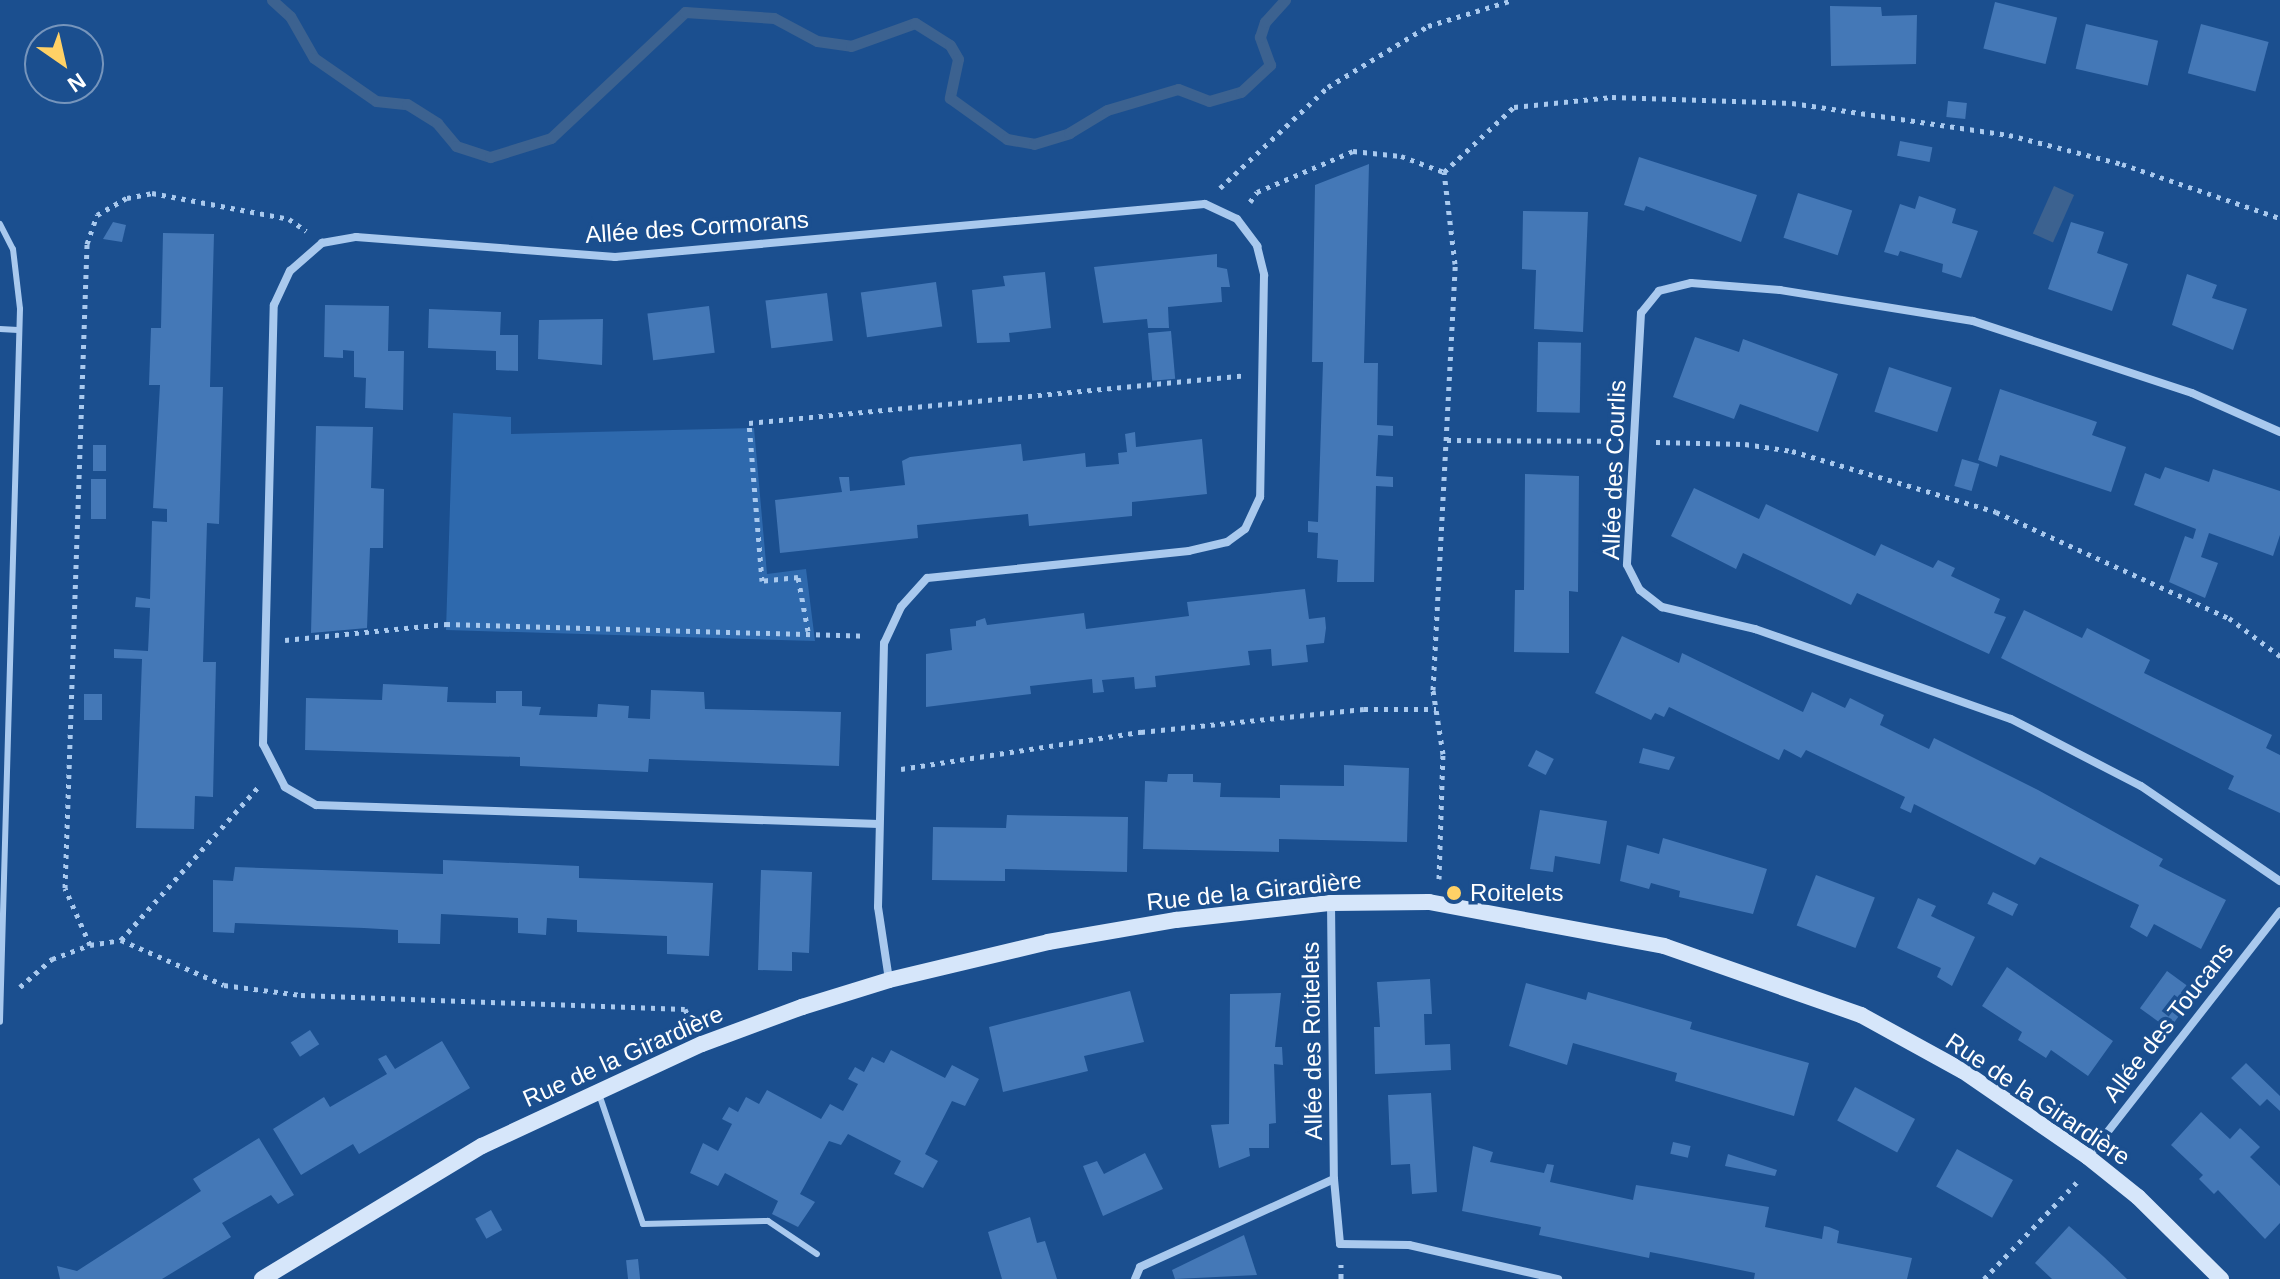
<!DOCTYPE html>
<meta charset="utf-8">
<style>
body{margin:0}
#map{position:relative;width:2280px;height:1279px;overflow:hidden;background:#1b4f8f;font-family:Arial,sans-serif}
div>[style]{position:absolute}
.green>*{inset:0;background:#2e69ad}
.water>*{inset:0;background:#3c6290;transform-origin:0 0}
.stream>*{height:11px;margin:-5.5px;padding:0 5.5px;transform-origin:5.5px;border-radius:5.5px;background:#3c6290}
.building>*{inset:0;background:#4478b7;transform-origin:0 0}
.path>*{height:5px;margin-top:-2.5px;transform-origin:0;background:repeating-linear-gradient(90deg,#a9c9ee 0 4px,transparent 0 10px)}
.lane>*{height:6px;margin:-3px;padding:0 3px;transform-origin:3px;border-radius:3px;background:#a9c9ee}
.street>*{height:8px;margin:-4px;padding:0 4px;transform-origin:4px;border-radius:4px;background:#a9c9ee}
.secondary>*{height:16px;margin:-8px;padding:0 8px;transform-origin:8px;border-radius:8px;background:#d6e6fa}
.dots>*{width:22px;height:22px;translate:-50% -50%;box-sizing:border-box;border:4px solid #1b4f8f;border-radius:50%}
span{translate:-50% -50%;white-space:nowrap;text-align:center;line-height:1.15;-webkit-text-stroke:7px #1b4f8f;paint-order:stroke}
.street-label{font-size:24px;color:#fff}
.poi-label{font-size:24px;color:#fff}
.left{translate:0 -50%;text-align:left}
.north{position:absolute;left:24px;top:24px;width:80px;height:80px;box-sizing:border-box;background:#1b4f8f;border:2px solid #7695bc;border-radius:50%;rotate:146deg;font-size:22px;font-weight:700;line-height:32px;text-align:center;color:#fff}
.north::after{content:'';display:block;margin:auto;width:28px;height:36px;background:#ffd166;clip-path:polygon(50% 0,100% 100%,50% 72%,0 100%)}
</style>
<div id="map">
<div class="green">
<div style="clip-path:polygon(453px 413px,511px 417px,511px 434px,754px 428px,767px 574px,806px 569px,815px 641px,446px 630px)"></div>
</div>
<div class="water">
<div style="left:2054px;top:186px;width:22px;height:52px;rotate:24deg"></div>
</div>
<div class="stream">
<div style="left:272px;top:0;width:24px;rotate:42deg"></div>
<div style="left:290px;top:16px;width:48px;rotate:60.3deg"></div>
<div style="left:314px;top:58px;width:75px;rotate:34.7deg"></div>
<div style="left:376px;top:101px;width:31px;rotate:6deg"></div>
<div style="left:407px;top:104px;width:36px;rotate:32deg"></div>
<div style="left:437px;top:123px;width:30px;rotate:50deg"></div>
<div style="left:456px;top:146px;width:36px;rotate:18deg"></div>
<div style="left:490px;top:157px;width:64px;rotate:-17.3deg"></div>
<div style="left:551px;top:138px;width:184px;rotate:-43.2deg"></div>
<div style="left:685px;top:12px;width:89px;rotate:3.9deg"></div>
<div style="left:774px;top:18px;width:49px;rotate:28.1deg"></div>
<div style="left:817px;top:41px;width:34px;rotate:8deg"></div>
<div style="left:851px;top:46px;width:68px;rotate:-19.8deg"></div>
<div style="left:915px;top:23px;width:41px;rotate:32.2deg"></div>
<div style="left:950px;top:45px;width:16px;rotate:60deg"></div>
<div style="left:958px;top:59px;width:40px;rotate:102deg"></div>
<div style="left:950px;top:98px;width:70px;rotate:35.7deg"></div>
<div style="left:1007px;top:139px;width:27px;rotate:10deg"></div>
<div style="left:1034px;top:144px;width:37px;rotate:-17deg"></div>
<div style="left:1069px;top:133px;width:44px;rotate:-31.2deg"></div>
<div style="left:1107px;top:110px;width:74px;rotate:-16.5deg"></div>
<div style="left:1178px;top:89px;width:33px;rotate:21deg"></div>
<div style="left:1209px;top:101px;width:33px;rotate:-16deg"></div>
<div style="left:1241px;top:92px;width:40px;rotate:-43deg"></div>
<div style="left:1270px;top:65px;width:30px;rotate:-110deg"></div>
<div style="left:1260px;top:37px;width:16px;rotate:-72deg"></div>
<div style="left:1265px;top:22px;width:30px;rotate:-48deg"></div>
</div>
<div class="building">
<div style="left:1995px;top:2px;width:64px;height:48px;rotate:14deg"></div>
<div style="clip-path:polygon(1830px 6px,1881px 7px,1882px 16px,1917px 15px,1916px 64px,1831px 66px)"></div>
<div style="left:2086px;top:24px;width:74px;height:46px;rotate:13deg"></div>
<div style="left:2201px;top:24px;width:70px;height:51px;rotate:15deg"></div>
<div style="left:1948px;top:101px;width:19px;height:16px;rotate:6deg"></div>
<div style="left:1900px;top:141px;width:33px;height:15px;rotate:11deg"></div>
<div style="clip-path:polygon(1639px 157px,1757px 195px,1741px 242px,1646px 206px,1644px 211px,1624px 205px)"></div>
<div style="clip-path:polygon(1369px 164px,1364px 363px,1378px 363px,1377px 425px,1393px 426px,1393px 436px,1378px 435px,1376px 476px,1393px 477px,1393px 487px,1376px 486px,1374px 582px,1337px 582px,1338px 560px,1317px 558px,1318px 533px,1308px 532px,1308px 521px,1318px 522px,1323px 362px,1312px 362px,1315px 185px)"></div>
<div style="left:1798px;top:193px;width:57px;height:47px;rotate:18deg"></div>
<div style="clip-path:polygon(1919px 196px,1956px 209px,1952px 223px,1978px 231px,1961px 278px,1942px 272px,1943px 264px,1900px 251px,1898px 256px,1884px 252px,1900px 204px,1915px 209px)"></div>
<div style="clip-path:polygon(1523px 211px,1588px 212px,1583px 332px,1534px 329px,1536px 270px,1522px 269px)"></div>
<div style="clip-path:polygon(113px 222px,126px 225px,122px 242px,103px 239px)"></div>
<div style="clip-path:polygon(2071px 222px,2104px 232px,2097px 253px,2128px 264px,2112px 311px,2048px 289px)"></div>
<div style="clip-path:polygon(163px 233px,214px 234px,210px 387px,223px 387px,219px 524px,207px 523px,203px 662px,216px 662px,213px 797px,195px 796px,194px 829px,136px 828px,142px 659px,114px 658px,114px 649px,148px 651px,150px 608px,135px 607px,136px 597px,150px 599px,152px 521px,167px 522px,167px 509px,153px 508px,160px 385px,149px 385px,151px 328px,161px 328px)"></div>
<div style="clip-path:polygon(1217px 254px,1217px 267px,1227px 269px,1230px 287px,1221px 287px,1222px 302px,1168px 307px,1169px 328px,1148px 328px,1147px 319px,1103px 323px,1094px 267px)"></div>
<div style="clip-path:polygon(1045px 272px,1051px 328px,1009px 333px,1010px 342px,977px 343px,972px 290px,1005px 286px,1003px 276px)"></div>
<div style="clip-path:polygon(2187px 274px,2217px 285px,2212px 298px,2247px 309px,2233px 350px,2172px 325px)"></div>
<div style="left:936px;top:282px;width:45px;height:76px;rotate:82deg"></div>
<div style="left:827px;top:293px;width:48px;height:62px;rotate:83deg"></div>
<div style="clip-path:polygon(325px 305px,389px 306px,388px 351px,404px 351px,403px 410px,365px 408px,366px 378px,354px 377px,354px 351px,343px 350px,343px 358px,324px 357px)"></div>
<div style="left:709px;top:306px;width:47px;height:62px;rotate:83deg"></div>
<div style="clip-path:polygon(429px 309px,501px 312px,500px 335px,518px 335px,518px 371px,496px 370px,496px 351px,428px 348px)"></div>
<div style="clip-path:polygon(603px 319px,602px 365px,538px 359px,539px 320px)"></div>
<div style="left:1171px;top:331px;width:48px;height:23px;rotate:85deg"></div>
<div style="clip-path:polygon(1695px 337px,1739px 352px,1743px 339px,1838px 374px,1818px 432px,1740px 404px,1734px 419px,1673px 397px)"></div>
<div style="left:1538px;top:342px;width:43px;height:70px;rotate:1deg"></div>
<div style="left:1889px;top:367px;width:66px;height:47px;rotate:18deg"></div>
<div style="clip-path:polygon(2000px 389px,2097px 422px,2092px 435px,2126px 447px,2111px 492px,2000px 455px,1997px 467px,1978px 460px)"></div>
<div style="clip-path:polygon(316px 426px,373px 427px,371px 488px,384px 489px,383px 548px,370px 548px,367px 628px,311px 633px)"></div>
<div style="clip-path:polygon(1135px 432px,1136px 447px,1202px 439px,1207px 494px,1132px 502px,1132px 516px,1029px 526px,1028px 514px,976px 519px,917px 525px,918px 538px,780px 553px,775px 500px,842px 492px,839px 477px,849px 477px,850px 491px,905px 485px,902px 461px,910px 457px,1021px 444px,1023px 461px,1085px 453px,1086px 467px,1119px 464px,1118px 453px,1127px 452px,1125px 434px)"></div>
<div style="left:93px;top:445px;width:13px;height:26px"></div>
<div style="left:1962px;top:459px;width:18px;height:28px;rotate:16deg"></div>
<div style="clip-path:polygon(2165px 467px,2209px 482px,2213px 469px,2280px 491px,2280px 535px,2273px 556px,2209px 533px,2201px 557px,2218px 563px,2205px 598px,2169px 582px,2185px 536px,2193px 539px,2196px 529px,2134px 505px,2145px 473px,2160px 479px)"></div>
<div style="clip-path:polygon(1525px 474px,1579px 476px,1578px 592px,1569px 591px,1569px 653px,1514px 652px,1515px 590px,1524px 590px)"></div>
<div style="left:91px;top:479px;width:15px;height:40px"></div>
<div style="clip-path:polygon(1694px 488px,1759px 519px,1766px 504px,1875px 556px,1881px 544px,1933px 568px,1938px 560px,1955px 568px,1951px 576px,2000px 599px,1994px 613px,2006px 617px,1989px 654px,1857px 593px,1851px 605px,1743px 553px,1736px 569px,1671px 536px)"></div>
<div style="clip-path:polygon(1305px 589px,1309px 619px,1325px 617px,1326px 628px,1324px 643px,1306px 645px,1308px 662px,1272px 666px,1271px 649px,1248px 651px,1250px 665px,1155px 676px,1156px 687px,1135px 689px,1134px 677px,1102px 680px,1104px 692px,1093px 693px,1092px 679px,1030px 686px,1031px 694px,926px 707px,926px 654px,952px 650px,950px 629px,976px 626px,976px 621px,985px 618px,987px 625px,1084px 613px,1086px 629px,1189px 616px,1187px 602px)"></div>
<div style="clip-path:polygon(2024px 610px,2082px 638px,2087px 628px,2150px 660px,2144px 673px,2272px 735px,2266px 748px,2280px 755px,2280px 813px,2228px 789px,2234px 776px,2001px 658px)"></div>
<div style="clip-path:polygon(1622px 636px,1679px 663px,1682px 653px,1803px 712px,1812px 692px,1845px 708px,1850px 698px,1884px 715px,1880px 725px,1929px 749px,1934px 738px,2038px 790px,2163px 859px,2159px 866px,2226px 900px,2201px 949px,2154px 924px,2147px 937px,2130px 927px,2139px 905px,2040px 857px,2035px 865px,1914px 804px,1911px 813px,1900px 808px,1905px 797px,1806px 750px,1801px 758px,1784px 749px,1779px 760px,1669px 707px,1664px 717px,1655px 713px,1651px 720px,1595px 693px)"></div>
<div style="clip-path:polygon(383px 684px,448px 687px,447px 702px,496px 703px,496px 691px,522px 691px,522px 706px,541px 707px,539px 715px,597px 717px,598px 704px,629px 706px,628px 718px,650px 719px,651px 690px,704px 692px,705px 709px,841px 712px,839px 766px,649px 759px,648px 772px,520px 766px,520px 757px,305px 750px,306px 698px,382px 700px)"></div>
<div style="left:84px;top:694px;width:18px;height:26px"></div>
<div style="clip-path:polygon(1643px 748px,1675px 757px,1669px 770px,1639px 763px)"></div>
<div style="left:1536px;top:750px;width:20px;height:18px;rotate:27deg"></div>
<div style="clip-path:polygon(1344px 765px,1409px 768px,1407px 842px,1279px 839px,1279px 852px,1143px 849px,1145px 781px,1167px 782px,1168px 774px,1193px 774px,1193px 782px,1221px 783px,1220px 797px,1280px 798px,1280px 785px,1344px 786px)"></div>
<div style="clip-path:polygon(1540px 810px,1607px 821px,1600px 864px,1555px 856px,1553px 872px,1530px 869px)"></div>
<div style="clip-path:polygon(1007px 815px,1128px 817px,1127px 872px,1005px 869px,1005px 881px,932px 880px,933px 827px,1006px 828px)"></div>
<div style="clip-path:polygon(1663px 838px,1767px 869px,1753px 914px,1679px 897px,1680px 891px,1651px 883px,1649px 889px,1620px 881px,1627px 845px,1659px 854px)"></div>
<div style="clip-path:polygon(443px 860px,579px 866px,579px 878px,713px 883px,709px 956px,667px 954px,667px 936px,577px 932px,577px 920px,547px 918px,546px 935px,518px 933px,518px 918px,441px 914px,440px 944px,398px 943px,398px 930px,364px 928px,235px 923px,234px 933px,213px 932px,213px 880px,233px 881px,235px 867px,443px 874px)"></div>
<div style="clip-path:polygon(761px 870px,812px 872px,809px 953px,792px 952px,792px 971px,758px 970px)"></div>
<div style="left:1816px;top:875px;width:63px;height:54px;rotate:21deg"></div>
<div style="left:1993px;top:892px;width:28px;height:13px;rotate:26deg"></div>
<div style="clip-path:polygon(1918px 898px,1936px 906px,1931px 916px,1975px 937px,1952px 986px,1937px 977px,1941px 968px,1897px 948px)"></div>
<div style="clip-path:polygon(2007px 967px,2113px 1041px,2088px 1076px,2051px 1050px,2046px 1058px,2018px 1040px,2022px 1032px,1982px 1006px)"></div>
<div style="left:2167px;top:971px;width:36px;height:46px;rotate:36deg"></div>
<div style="clip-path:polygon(1430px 979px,1432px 1014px,1424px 1014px,1425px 1045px,1450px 1044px,1451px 1070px,1375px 1074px,1374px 1027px,1380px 1027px,1377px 982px)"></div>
<div style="clip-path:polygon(1526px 983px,1586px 1000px,1588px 992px,1692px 1022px,1690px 1029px,1809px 1063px,1794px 1116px,1675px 1081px,1677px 1073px,1573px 1043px,1567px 1065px,1509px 1046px)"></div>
<div style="clip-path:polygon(1130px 991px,1144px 1042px,1084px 1056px,1088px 1071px,1003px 1092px,989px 1027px)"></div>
<div style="clip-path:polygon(1281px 993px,1275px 1047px,1282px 1047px,1283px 1065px,1274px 1064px,1276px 1123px,1269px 1124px,1269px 1148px,1249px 1148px,1250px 1156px,1219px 1168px,1211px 1125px,1229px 1124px,1230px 994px)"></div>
<div style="left:310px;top:1030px;width:17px;height:23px;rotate:57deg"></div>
<div style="clip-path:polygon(442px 1041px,470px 1088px,359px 1154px,353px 1144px,301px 1175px,273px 1129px,324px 1097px,330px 1107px,387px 1074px,378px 1059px,386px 1055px,395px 1069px)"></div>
<div style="clip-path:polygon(891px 1050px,945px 1078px,952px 1065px,979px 1079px,965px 1106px,952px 1101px,925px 1154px,938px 1161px,923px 1188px,894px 1174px,901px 1161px,848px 1134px,841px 1145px,829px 1141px,800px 1194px,815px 1202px,798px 1227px,772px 1214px,778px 1201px,725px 1173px,718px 1186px,690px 1173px,703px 1143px,718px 1151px,732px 1124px,722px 1119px,729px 1107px,738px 1112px,746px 1097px,759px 1104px,767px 1090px,821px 1119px,830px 1104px,843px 1111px,858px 1084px,848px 1079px,855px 1067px,864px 1072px,872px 1057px,884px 1063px)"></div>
<div style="clip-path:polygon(2246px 1063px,2280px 1096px,2280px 1111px,2267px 1099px,2260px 1106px,2231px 1078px)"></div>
<div style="left:1855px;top:1087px;width:68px;height:38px;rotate:28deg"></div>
<div style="clip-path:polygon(1431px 1093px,1437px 1192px,1412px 1194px,1410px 1164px,1391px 1165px,1388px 1095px)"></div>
<div style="clip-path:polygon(2201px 1112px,2230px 1139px,2240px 1128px,2260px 1147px,2250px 1157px,2280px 1186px,2280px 1223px,2265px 1239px,2218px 1190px,2214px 1194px,2199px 1179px,2203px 1175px,2171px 1145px)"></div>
<div style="clip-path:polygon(259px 1138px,294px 1195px,278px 1204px,271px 1195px,222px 1223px,231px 1237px,162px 1279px,60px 1279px,57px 1266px,77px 1271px,201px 1191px,193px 1179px)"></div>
<div style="left:1673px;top:1142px;width:18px;height:12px;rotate:13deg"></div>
<div style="clip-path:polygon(1473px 1146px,1493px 1152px,1490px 1162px,1544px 1173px,1547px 1164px,1554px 1165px,1550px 1182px,1633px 1200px,1636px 1185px,1769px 1207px,1765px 1227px,1822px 1239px,1824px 1226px,1829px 1227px,1839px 1231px,1837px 1243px,1912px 1258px,1907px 1279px,1754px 1279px,1755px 1273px,1681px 1258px,1650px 1252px,1649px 1258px,1539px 1235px,1541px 1227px,1462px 1211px)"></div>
<div style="left:1957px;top:1149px;width:64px;height:43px;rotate:29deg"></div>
<div style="clip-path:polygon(1145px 1153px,1163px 1189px,1103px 1216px,1083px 1166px,1097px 1161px,1104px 1174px)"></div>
<div style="clip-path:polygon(1728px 1154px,1777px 1170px,1775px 1176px,1725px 1166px)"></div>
<div style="left:491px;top:1210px;width:23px;height:18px;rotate:61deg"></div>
<div style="clip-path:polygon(1030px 1217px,1037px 1243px,1045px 1241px,1057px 1279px,1002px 1279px,988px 1232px)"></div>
<div style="clip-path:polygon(2069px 1226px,2104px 1257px,2127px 1279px,2052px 1279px,2035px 1263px)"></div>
<div style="clip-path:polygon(1244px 1235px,1257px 1275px,1175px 1279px,1172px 1270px)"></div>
<div style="left:638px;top:1259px;width:20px;height:12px;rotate:84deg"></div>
</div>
<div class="path">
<div style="left:1220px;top:188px;width:148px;rotate:-43.1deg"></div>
<div style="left:1328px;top:87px;width:117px;rotate:-31.4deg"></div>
<div style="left:1428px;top:26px;width:89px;rotate:-17deg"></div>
<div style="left:1250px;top:202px;width:12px;rotate:-55deg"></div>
<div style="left:1257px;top:192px;width:104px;rotate:-23.1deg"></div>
<div style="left:1353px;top:151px;width:48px;rotate:5.9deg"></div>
<div style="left:1401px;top:156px;width:46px;rotate:20.4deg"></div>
<div style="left:1447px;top:440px;width:167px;rotate:0.3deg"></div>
<div style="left:1656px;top:442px;width:89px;rotate:1.3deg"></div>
<div style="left:1745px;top:444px;width:48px;rotate:8.5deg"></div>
<div style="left:1792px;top:451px;width:213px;rotate:16.6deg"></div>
<div style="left:1996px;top:512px;width:256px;rotate:24.5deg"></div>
<div style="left:2229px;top:618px;width:64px;rotate:36.7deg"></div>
<div style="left:808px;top:631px;width:55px;rotate:-100.5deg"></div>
<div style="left:798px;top:577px;width:36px;rotate:174deg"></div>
<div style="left:762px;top:581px;width:159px;rotate:-94.7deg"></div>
<div style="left:749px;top:423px;width:496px;rotate:-5.5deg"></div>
<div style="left:285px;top:640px;width:162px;rotate:-5.7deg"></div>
<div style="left:446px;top:624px;width:420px;rotate:1.6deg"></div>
<div style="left:901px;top:769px;width:243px;rotate:-8.8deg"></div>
<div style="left:1141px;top:732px;width:224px;rotate:-5.9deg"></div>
<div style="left:1364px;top:709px;width:72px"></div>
<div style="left:1439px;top:879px;width:125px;rotate:-88.2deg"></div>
<div style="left:1443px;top:754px;width:65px;rotate:-98.9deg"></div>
<div style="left:1433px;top:690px;width:427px;rotate:-87deg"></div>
<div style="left:1455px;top:264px;width:93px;rotate:-96.8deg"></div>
<div style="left:1444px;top:172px;width:96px;rotate:-42.9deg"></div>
<div style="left:1514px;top:107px;width:99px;rotate:-5.8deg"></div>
<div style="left:1612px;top:97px;width:180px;rotate:1.9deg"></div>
<div style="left:1792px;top:103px;width:219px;rotate:8.4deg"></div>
<div style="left:2009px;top:135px;width:117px;rotate:14.4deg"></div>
<div style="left:2122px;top:164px;width:167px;rotate:18.9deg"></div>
<div style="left:121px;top:940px;width:208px;rotate:-48.1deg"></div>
<div style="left:90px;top:945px;width:62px;rotate:-113.7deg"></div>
<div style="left:65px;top:888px;width:644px;rotate:-88.04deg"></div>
<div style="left:87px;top:244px;width:31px;rotate:-71deg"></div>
<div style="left:97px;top:215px;width:34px;rotate:-30deg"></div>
<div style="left:127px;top:198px;width:25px;rotate:-11deg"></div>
<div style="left:152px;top:193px;width:139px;rotate:10.7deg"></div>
<div style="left:289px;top:219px;width:21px;rotate:35deg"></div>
<div style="left:20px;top:987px;width:43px;rotate:-41.2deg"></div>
<div style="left:52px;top:959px;width:40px;rotate:-20.2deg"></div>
<div style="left:90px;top:945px;width:31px;rotate:-9deg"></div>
<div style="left:121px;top:940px;width:112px;rotate:23.6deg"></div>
<div style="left:224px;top:985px;width:78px;rotate:7.4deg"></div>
<div style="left:301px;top:995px;width:384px;rotate:2.1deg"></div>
<div style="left:685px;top:1009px;width:14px;rotate:65deg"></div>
<div style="left:1341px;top:1264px;width:15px;rotate:90deg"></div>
<div style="left:1984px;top:1279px;width:134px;rotate:-46.2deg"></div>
</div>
<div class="lane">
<div style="left:0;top:224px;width:28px;rotate:63deg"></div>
<div style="left:13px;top:249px;width:60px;rotate:83.3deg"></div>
<div style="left:20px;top:309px;width:713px;rotate:91.61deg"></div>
<div style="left:0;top:329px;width:18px;rotate:3deg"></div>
<div style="left:599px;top:1094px;width:137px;rotate:71.3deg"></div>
<div style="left:643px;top:1224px;width:125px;rotate:-1.4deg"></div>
<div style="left:768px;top:1221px;width:59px;rotate:34deg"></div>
</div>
<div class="street">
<div style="left:2280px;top:432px;width:96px;rotate:-156.1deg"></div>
<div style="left:2192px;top:393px;width:231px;rotate:-161.8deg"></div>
<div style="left:1973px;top:321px;width:195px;rotate:-170.9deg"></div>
<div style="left:1780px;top:290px;width:89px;rotate:-175.5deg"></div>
<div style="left:1691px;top:283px;width:33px;rotate:166deg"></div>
<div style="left:1659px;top:291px;width:28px;rotate:129deg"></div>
<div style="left:1641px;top:313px;width:252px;rotate:93.2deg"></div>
<div style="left:1627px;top:565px;width:28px;rotate:63deg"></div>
<div style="left:1640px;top:590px;width:28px;rotate:38deg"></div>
<div style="left:1662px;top:607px;width:96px;rotate:13.3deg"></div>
<div style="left:1755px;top:629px;width:271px;rotate:19.4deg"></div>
<div style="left:2011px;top:719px;width:146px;rotate:27.3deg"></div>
<div style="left:2141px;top:786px;width:168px;rotate:34.4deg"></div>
<div style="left:879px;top:824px;width:563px;rotate:-178.07deg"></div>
<div style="left:316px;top:805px;width:36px;rotate:-150deg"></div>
<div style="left:285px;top:787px;width:48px;rotate:-117.1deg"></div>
<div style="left:263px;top:744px;width:439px;rotate:-88.6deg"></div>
<div style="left:274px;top:305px;width:38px;rotate:-65deg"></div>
<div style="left:290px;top:271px;width:43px;rotate:-41.2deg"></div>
<div style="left:322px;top:243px;width:35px;rotate:-10deg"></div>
<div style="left:356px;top:237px;width:260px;rotate:4.4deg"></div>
<div style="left:615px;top:257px;width:592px;rotate:-5.13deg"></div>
<div style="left:1205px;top:204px;width:35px;rotate:25deg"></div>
<div style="left:1237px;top:219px;width:34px;rotate:53deg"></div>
<div style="left:1257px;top:246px;width:30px;rotate:76deg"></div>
<div style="left:1264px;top:275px;width:222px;rotate:91deg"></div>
<div style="left:1260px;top:497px;width:35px;rotate:115deg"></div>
<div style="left:1245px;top:529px;width:22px;rotate:144deg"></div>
<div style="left:1227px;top:542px;width:39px;rotate:167deg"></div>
<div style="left:1189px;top:551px;width:263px;rotate:174.1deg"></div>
<div style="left:927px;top:578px;width:39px;rotate:132deg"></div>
<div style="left:901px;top:607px;width:40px;rotate:115deg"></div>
<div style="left:884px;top:643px;width:264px;rotate:91.3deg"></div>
<div style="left:878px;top:907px;width:74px;rotate:81.4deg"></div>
<div style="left:1331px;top:903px;width:276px;rotate:89.4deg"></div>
<div style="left:1334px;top:1179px;width:65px;rotate:84.7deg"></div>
<div style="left:1340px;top:1244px;width:69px;rotate:0.8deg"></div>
<div style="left:1409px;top:1245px;width:153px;rotate:12.9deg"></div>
<div style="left:2088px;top:1157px;width:312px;rotate:-52deg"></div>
<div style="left:1135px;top:1279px;width:13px;rotate:-67deg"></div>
<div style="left:1140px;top:1267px;width:213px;rotate:-24.4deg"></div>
</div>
<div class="secondary">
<div style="left:262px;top:1279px;width:257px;rotate:-31.2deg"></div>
<div style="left:482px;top:1146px;width:242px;rotate:-24.9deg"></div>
<div style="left:702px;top:1044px;width:107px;rotate:-20.3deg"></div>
<div style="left:802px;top:1007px;width:91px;rotate:-17.2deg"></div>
<div style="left:889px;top:980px;width:163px;rotate:-13.4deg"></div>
<div style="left:1048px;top:942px;width:130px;rotate:-9.8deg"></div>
<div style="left:1176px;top:920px;width:156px;rotate:-6.3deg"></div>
<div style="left:1331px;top:903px;width:98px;rotate:-0.6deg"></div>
<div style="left:1429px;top:902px;width:239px;rotate:10.6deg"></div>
<div style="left:1664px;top:946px;width:209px;rotate:19.3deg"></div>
<div style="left:1861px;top:1015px;width:116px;rotate:28.8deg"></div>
<div style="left:1963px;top:1071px;width:152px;rotate:34.5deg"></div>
<div style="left:2088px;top:1157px;width:64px;rotate:38.7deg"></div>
<div style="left:2138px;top:1197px;width:117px;rotate:44.7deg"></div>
</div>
<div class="dots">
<div style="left:1454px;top:893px;background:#ffd166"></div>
</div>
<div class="street-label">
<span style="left:697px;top:227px;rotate:-4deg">Allée des Cormorans</span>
<span style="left:1614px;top:470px;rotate:-88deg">Allée des Courlis</span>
<span style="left:1254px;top:891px;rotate:-6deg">Rue de la Girardière</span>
<span style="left:2168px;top:1022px;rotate:-52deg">Allée des Toucans</span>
<span style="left:1312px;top:1041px;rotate:-91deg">Allée des Roitelets</span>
<span style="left:623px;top:1056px;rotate:-24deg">Rue de la Girardière</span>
<span style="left:2038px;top:1099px;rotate:34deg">Rue de la Girardière</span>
</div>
<div class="poi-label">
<span class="left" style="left:1470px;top:893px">Roitelets</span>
</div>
<div class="north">N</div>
</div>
